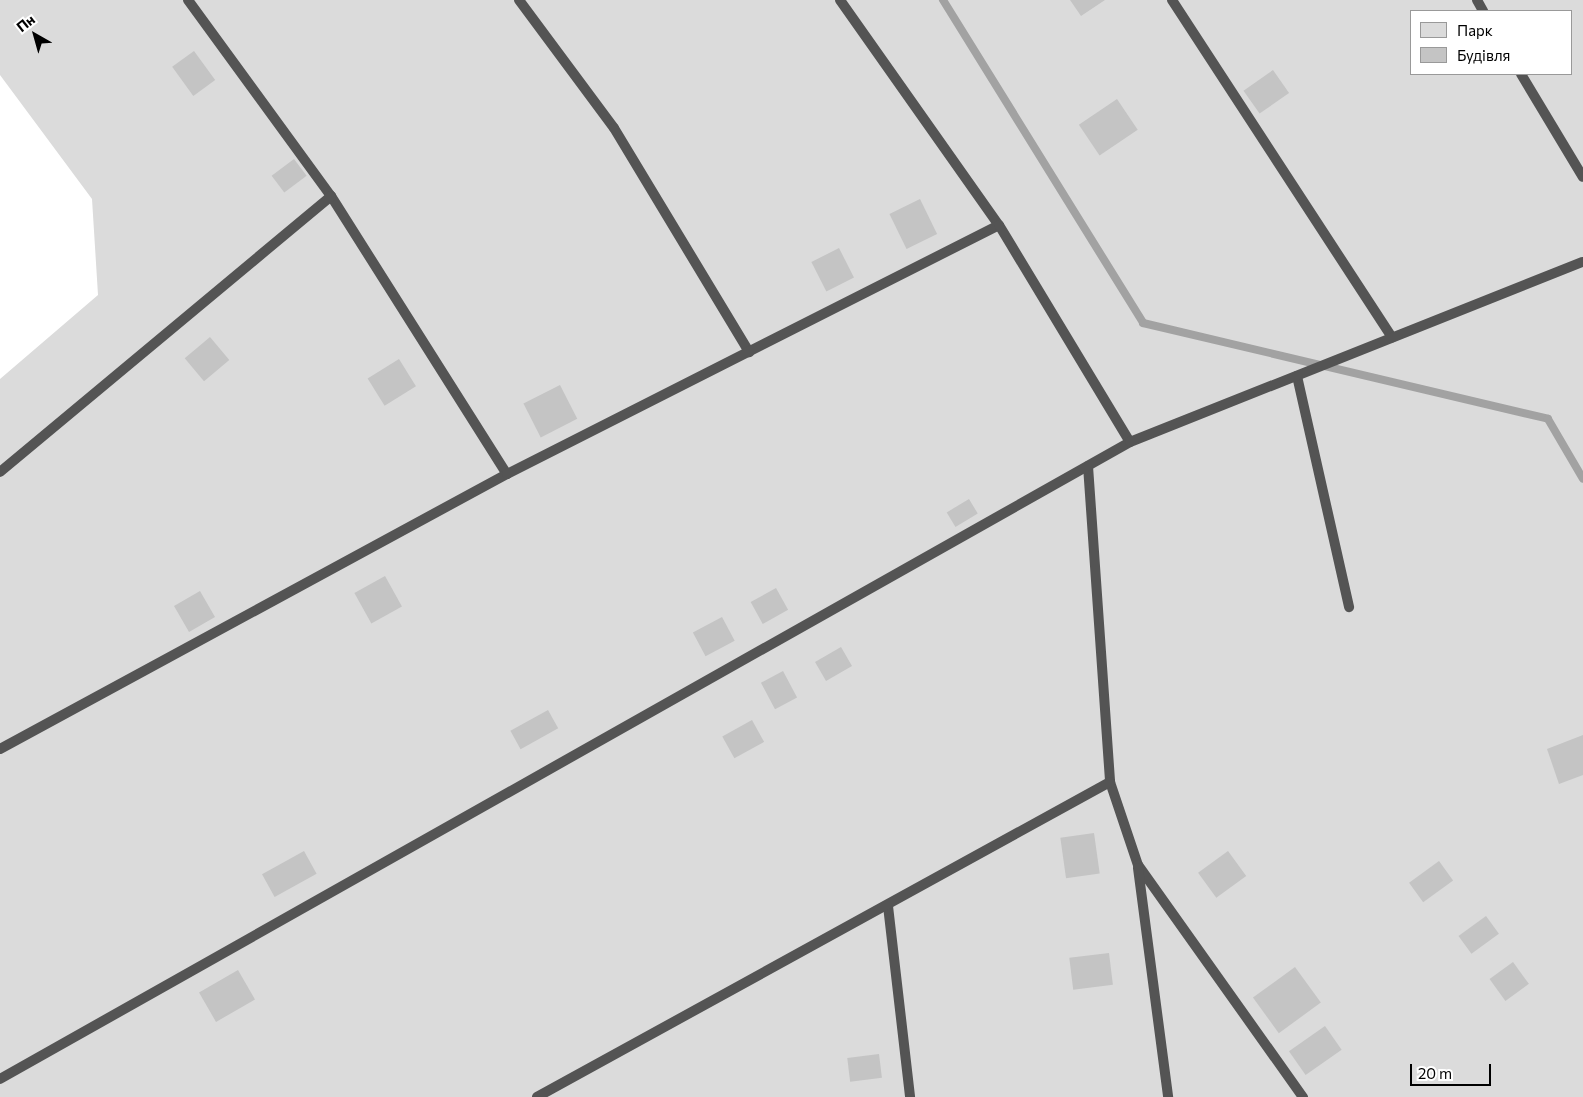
<!DOCTYPE html>
<meta charset="utf-8">
<style>
body{margin:0}
#map{position:relative;width:1583px;height:1097px;overflow:hidden;background:#fff;font-family:Commissioner,sans-serif}
div>[style]{position:absolute}
.green>*{inset:0;background:#dbdbdb}
.stream>*{height:8px;margin:-4px;padding:0 4px;transform-origin:4px;border-radius:4px;background:#a2a2a2}
.building>*{inset:0;background:#c4c4c4;transform-origin:0 0}
.service>*{height:10px;margin:-5px;padding:0 5px;transform-origin:5px;border-radius:5px;background:#545454}
span{translate:-50% -50%;white-space:nowrap;text-align:center;line-height:1.15;-webkit-text-stroke:4px #fff;paint-order:stroke}
.legend{position:absolute;left:1410px;top:10px;width:162px;height:65px;box-sizing:border-box;background:#fff;border:1px solid #999;margin:0;padding:6px 9px;list-style:none;font-size:15px;color:#000}
.legend li{display:flex;align-items:center;gap:10px;height:25px}
.legend b{width:25px;border:1px solid #999}
.north{position:absolute;left:10px;top:10px;width:50px;height:50px;-webkit-text-stroke:4px #fff;paint-order:stroke;rotate:322deg;font-size:14px;font-weight:700;line-height:20px;text-align:center;color:#000}
.north::after{content:'';display:block;margin:auto;width:18px;height:22px;background:#000;clip-path:polygon(50% 0,100% 100%,50% 72%,0 100%)}
.scale{position:absolute;left:1410px;top:1064px;width:81px;height:22px;box-sizing:border-box;border:2px solid #000;border-top:0;padding-left:6px;font-size:15px;line-height:18px;white-space:nowrap;color:#000;-webkit-text-stroke:4px #fff;paint-order:stroke}
</style>
<div id="map">
<div class="green">
<div style="clip-path:polygon(evenodd,0 0,1583px 0,1583px 1097px,0 1097px,0 379px,98px 295px,92px 199px,0 75px,0 0,1412px 11px,1572px 11px,1572px 74px,1412px 74px,1412px 11px)"></div>
</div>
<div class="stream">
<div style="left:943px;top:0;width:380px;rotate:58.2deg"></div>
<div style="left:1143px;top:323px;width:416px;rotate:13.3deg"></div>
<div style="left:1548px;top:419px;width:69px;rotate:59.7deg"></div>
</div>
<div class="building">
<div style="clip-path:polygon(1070px 0,1105px 0,1081px 16px)"></div>
<div style="left:194px;top:51px;width:36px;height:27px;rotate:54deg"></div>
<div style="left:1273px;top:70px;width:28px;height:36px;rotate:55deg"></div>
<div style="left:1117px;top:99px;width:37px;height:46px;rotate:56deg"></div>
<div style="left:294px;top:159px;width:21px;height:28px;rotate:53deg"></div>
<div style="left:920px;top:199px;width:39px;height:34px;rotate:64deg"></div>
<div style="left:839px;top:248px;width:33px;height:31px;rotate:63deg"></div>
<div style="left:210px;top:337px;width:30px;height:33px;rotate:50deg"></div>
<div style="left:399px;top:359px;width:32px;height:37px;rotate:58deg"></div>
<div style="left:560px;top:385px;width:38px;height:41px;rotate:63deg"></div>
<div style="left:969px;top:499px;width:17px;height:26px;rotate:59deg"></div>
<div style="left:385px;top:576px;width:35px;height:35px;rotate:61deg"></div>
<div style="left:776px;top:588px;width:25px;height:29px;rotate:61deg"></div>
<div style="left:200px;top:591px;width:30px;height:30px;rotate:60deg"></div>
<div style="left:722px;top:617px;width:27px;height:33px;rotate:62deg"></div>
<div style="left:841px;top:647px;width:22px;height:30px;rotate:60deg"></div>
<div style="left:783px;top:671px;width:30px;height:25px;rotate:62deg"></div>
<div style="left:548px;top:710px;width:21px;height:43px;rotate:61deg"></div>
<div style="left:752px;top:720px;width:25px;height:34px;rotate:61deg"></div>
<div style="clip-path:polygon(1583px 735px,1583px 775px,1559px 784px,1547px 749px)"></div>
<div style="left:1094px;top:833px;width:41px;height:34px;rotate:82deg"></div>
<div style="left:304px;top:851px;width:26px;height:48px;rotate:61deg"></div>
<div style="left:1228px;top:851px;width:31px;height:37px;rotate:54deg"></div>
<div style="left:1439px;top:861px;width:24px;height:37px;rotate:54deg"></div>
<div style="left:1486px;top:916px;width:22px;height:34px;rotate:54deg"></div>
<div style="left:1109px;top:953px;width:32px;height:40px;rotate:83deg"></div>
<div style="left:1513px;top:962px;width:27px;height:29px;rotate:54deg"></div>
<div style="left:1295px;top:967px;width:44px;height:52px;rotate:54deg"></div>
<div style="left:238px;top:970px;width:34px;height:45px;rotate:60deg"></div>
<div style="left:1325px;top:1026px;width:29px;height:44px;rotate:55deg"></div>
<div style="left:879px;top:1054px;width:24px;height:32px;rotate:83deg"></div>
</div>
<div class="service">
<div style="left:188px;top:0;width:243px;rotate:53.9deg"></div>
<div style="left:331px;top:196px;width:329px;rotate:57.7deg"></div>
<div style="left:519px;top:0;width:159px;rotate:53.4deg"></div>
<div style="left:614px;top:128px;width:262px;rotate:58.9deg"></div>
<div style="left:840px;top:0;width:276px;rotate:54.8deg"></div>
<div style="left:1172px;top:0;width:403px;rotate:56.9deg"></div>
<div style="left:1477px;top:0;width:13px;rotate:61deg"></div>
<div style="left:1521px;top:74px;width:120px;rotate:59deg"></div>
<div style="left:1297px;top:376px;width:237px;rotate:77.3deg"></div>
<div style="left:1088px;top:466px;width:317px;rotate:86deg"></div>
<div style="left:1110px;top:782px;width:88px;rotate:71.4deg"></div>
<div style="left:1138px;top:865px;width:285px;rotate:54.6deg"></div>
<div style="left:0;top:472px;width:431px;rotate:-39.8deg"></div>
<div style="left:0;top:749px;width:577px;rotate:-28.48deg"></div>
<div style="left:507px;top:474px;width:551px;rotate:-26.84deg"></div>
<div style="left:999px;top:225px;width:253px;rotate:58.9deg"></div>
<div style="left:1138px;top:868px;width:231px;rotate:82.5deg"></div>
<div style="left:888px;top:906px;width:192px;rotate:83.4deg"></div>
<div style="left:0;top:1079px;width:1297px;rotate:-29.41deg"></div>
<div style="left:1130px;top:442px;width:487px;rotate:-21.7deg"></div>
<div style="left:537px;top:1097px;width:654px;rotate:-28.8deg"></div>
</div>
<ul class="legend">
<li><b style="height:14px;background:#dbdbdb"></b>Парк</li>
<li><b style="height:14px;background:#c4c4c4"></b>Будівля</li>
</ul>
<div class="north">Пн</div>
<div class="scale">20 m</div>
</div>
